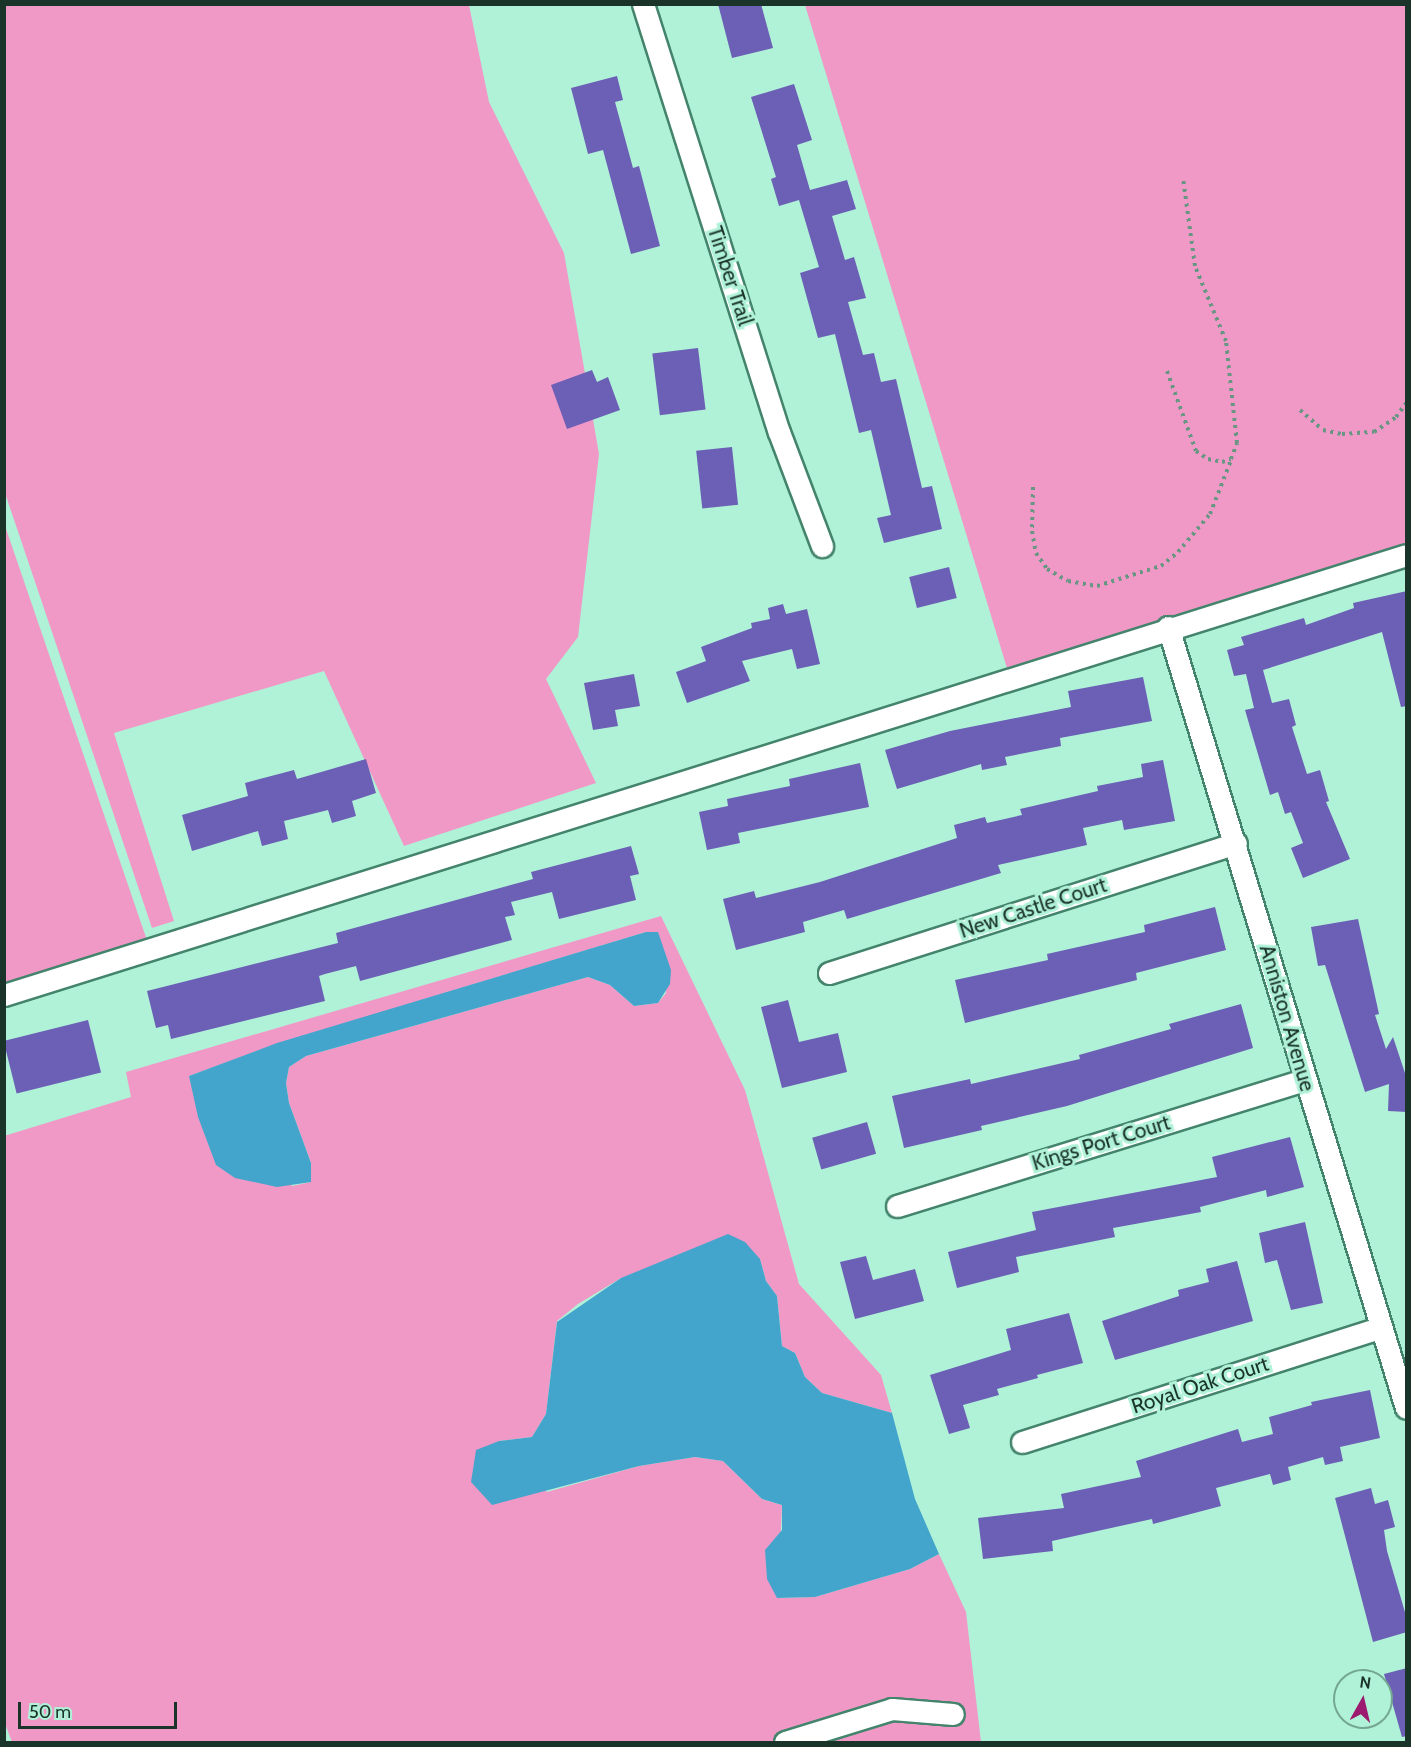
<!DOCTYPE html>
<style>
body{margin:0}
#map{position:relative;width:1411px;height:1747px;overflow:hidden;background:#b0f2d7;font-family:Cabin,sans-serif}
div>[style]{position:absolute}
.green>*{inset:0;background:#f099c7}
.water>*{inset:0;background:#43a5cc}
.building>*{inset:0;background:#6b5fb6;transform-origin:0 0}
.path>*{height:4px;margin-top:-2px;transform-origin:0;background:repeating-linear-gradient(90deg,#689683 0 3px,transparent 0 7.5px)}
.roads{filter:drop-shadow(2px 0 #44846c) drop-shadow(-2px 0 #44846c) drop-shadow(0 2px #44846c) drop-shadow(0 -2px #44846c)}
.minor>*{height:21px;margin:-10.5px;padding:0 10.5px;transform-origin:10.5px;border-radius:10.5px;background:#fff}
span{translate:-50% -50%;white-space:nowrap;text-align:center;line-height:1.15;-webkit-text-stroke:6px #b0f2d7;paint-order:stroke}
.street-label{font-size:21px;color:#1a342a}
.frame{position:absolute;inset:0;border:6px solid #1a342a;pointer-events:none}
.north{position:absolute;left:1333px;top:1669px;width:60px;height:60px;box-sizing:border-box;background:#b0f2d7;border:2px solid #74a692;border-radius:50%;rotate:8deg;font-size:16px;font-weight:700;line-height:24px;text-align:center;color:#1a342a}
.north::after{content:'';display:block;margin:auto;width:21px;height:27px;background:#9c1b6e;clip-path:polygon(50% 0,100% 100%,50% 72%,0 100%)}
.scale{position:absolute;left:18px;top:1702px;width:159px;height:27px;box-sizing:border-box;border:3px solid #1a342a;border-top:0;padding-left:8px;font-size:18px;line-height:21px;white-space:nowrap;color:#1a342a;-webkit-text-stroke:4px #b0f2d7;paint-order:stroke}
</style>
<div id="map">
<div class="green">
<div style="clip-path:polygon(4px 5px,469px 5px,489px 102px,564px 253px,599px 454px,578px 637px,546px 679px,596px 783px,404px 846px,324px 671px,114px 733px,174px 921px,152px 928px,5px 493px)"></div>
<div style="clip-path:polygon(805px 5px,1406px 5px,1406px 554px,1010px 678px)"></div>
<div style="clip-path:polygon(4px 523px,150px 949px,4px 995px)"></div>
<div style="clip-path:polygon(evenodd,661px 916px,745px 1090px,799px 1284px,881px 1375px,892px 1413px,822px 1393px,805px 1377px,795px 1353px,782px 1346px,777px 1296px,766px 1281px,760px 1259px,621px 1278px,578px 1304px,557px 1321px,546px 1414px,532px 1437px,499px 1441px,547px 1492px,639px 1466px,695px 1457px,723px 1461px,762px 1499px,782px 1505px,778px 1598px,815px 1597px,910px 1569px,939px 1554px,966px 1612px,981px 1742px,12px 1742px,4px 1721px,4px 1136px,131px 1097px,126px 1072px,661px 916px,646px 932px,658px 932px,666px 993px,658px 1003px,634px 1006px,610px 985px,588px 977px,306px 1056px,289px 1067px,286px 1083px,289px 1103px,311px 1163px,311px 1182px,292px 1186px,189px 1076px,277px 1044px,646px 932px)"></div>
</div>
<div class="water">
<div style="clip-path:polygon(646px 932px,658px 932px,671px 970px,670px 984px,658px 1003px,634px 1006px,610px 985px,588px 977px,306px 1056px,289px 1067px,286px 1083px,289px 1103px,311px 1163px,311px 1182px,277px 1187px,235px 1178px,216px 1165px,198px 1117px,189px 1076px,277px 1043px)"></div>
<div style="clip-path:polygon(728px 1234px,745px 1242px,760px 1259px,766px 1281px,777px 1296px,782px 1346px,795px 1353px,805px 1377px,822px 1393px,892px 1413px,915px 1499px,939px 1554px,910px 1569px,815px 1597px,777px 1598px,767px 1579px,765px 1550px,782px 1530px,782px 1505px,762px 1499px,723px 1461px,695px 1457px,639px 1466px,492px 1505px,471px 1482px,476px 1450px,499px 1441px,532px 1437px,546px 1414px,557px 1322px,621px 1278px)"></div>
</div>
<div class="building">
<div style="clip-path:polygon(718px 4px,761px 4px,773px 48px,732px 58px)"></div>
<div style="clip-path:polygon(617px 76px,623px 100px,615px 102px,633px 168px,639px 166px,660px 246px,631px 254px,603px 150px,588px 154px,571px 88px)"></div>
<div style="clip-path:polygon(794px 84px,812px 140px,797px 145px,810px 190px,847px 180px,856px 209px,832px 216px,845px 260px,854px 257px,866px 298px,848px 302px,863px 355px,874px 353px,881px 382px,896px 379px,922px 488px,932px 486px,942px 529px,884px 543px,877px 518px,891px 515px,871px 430px,859px 433px,835px 334px,818px 338px,800px 273px,819px 267px,799px 200px,779px 206px,771px 179px,776px 177px,751px 97px)"></div>
<div style="left:698px;top:348px;width:62px;height:46px;rotate:83deg"></div>
<div style="clip-path:polygon(592px 370px,597px 382px,608px 377px,620px 410px,567px 429px,551px 385px)"></div>
<div style="left:732px;top:447px;width:58px;height:36px;rotate:84deg"></div>
<div style="left:949px;top:567px;width:32px;height:41px;rotate:76deg"></div>
<div style="clip-path:polygon(1407px 591px,1407px 706px,1401px 707px,1382px 632px,1263px 670px,1272px 703px,1289px 699px,1296px 725px,1292px 727px,1307px 774px,1320px 770px,1329px 801px,1326px 802px,1350px 859px,1303px 878px,1291px 848px,1303px 843px,1291px 812px,1285px 814px,1278px 792px,1270px 795px,1245px 710px,1254px 708px,1246px 674px,1234px 676px,1227px 650px,1244px 645px,1241px 637px,1304px 618px,1306px 625px,1354px 608px,1353px 603px)"></div>
<div style="clip-path:polygon(783px 604px,786px 614px,807px 609px,820px 664px,797px 669px,792px 649px,742px 661px,750px 681px,687px 703px,676px 672px,706px 661px,701px 647px,752px 628px,751px 623px,770px 619px,768px 608px)"></div>
<div style="clip-path:polygon(634px 674px,640px 706px,615px 710px,618px 726px,593px 730px,584px 683px)"></div>
<div style="clip-path:polygon(1143px 677px,1152px 721px,1060px 738px,1061px 746px,1005px 757px,1007px 765px,982px 770px,981px 764px,897px 789px,885px 750px,950px 731px,1071px 707px,1068px 691px)"></div>
<div style="clip-path:polygon(366px 759px,376px 793px,352px 801px,356px 816px,332px 823px,328px 810px,284px 821px,288px 839px,262px 846px,258px 831px,192px 851px,182px 815px,248px 796px,245px 783px,294px 770px,297px 779px)"></div>
<div style="clip-path:polygon(1163px 760px,1175px 821px,1124px 830px,1122px 820px,1083px 828px,1087px 845px,998px 865px,1001px 873px,847px 919px,844px 910px,803px 922px,805px 932px,736px 950px,723px 899px,754px 891px,756px 898px,820px 882px,957px 838px,954px 825px,985px 817px,987px 823px,1022px 815px,1020px 809px,1098px 791px,1097px 786px,1143px 777px,1141px 764px)"></div>
<div style="clip-path:polygon(860px 763px,869px 807px,738px 833px,740px 843px,707px 850px,699px 812px,728px 806px,727px 799px,790px 786px,789px 779px)"></div>
<div style="clip-path:polygon(631px 846px,639px 874px,630px 876px,636px 900px,559px 919px,552px 892px,511px 902px,515px 915px,505px 917px,512px 940px,360px 981px,356px 966px,325px 974px,319px 976px,325px 1001px,171px 1039px,168px 1025px,156px 1028px,147px 991px,338px 943px,336px 933px,533px 879px,531px 872px)"></div>
<div style="clip-path:polygon(1215px 907px,1226px 950px,1136px 973px,1137px 980px,965px 1023px,955px 980px,1048px 960px,1047px 954px,1145px 932px,1144px 925px)"></div>
<div style="clip-path:polygon(1358px 919px,1379px 1014px,1375px 1015px,1386px 1049px,1393px 1037px,1407px 1079px,1407px 1112px,1388px 1111px,1389px 1084px,1365px 1092px,1325px 965px,1318px 966px,1311px 927px)"></div>
<div style="clip-path:polygon(788px 1000px,799px 1042px,838px 1033px,847px 1072px,782px 1088px,761px 1007px)"></div>
<div style="clip-path:polygon(1241px 1004px,1253px 1048px,1067px 1106px,981px 1126px,982px 1130px,904px 1148px,892px 1096px,970px 1079px,971px 1084px,1080px 1059px,1079px 1055px,1171px 1029px,1169px 1024px)"></div>
<div style="left:88px;top:1020px;width:54px;height:87px;rotate:76deg"></div>
<div style="left:867px;top:1122px;width:33px;height:57px;rotate:74deg"></div>
<div style="clip-path:polygon(1290px 1137px,1304px 1187px,1267px 1197px,1266px 1190px,1200px 1207px,1201px 1212px,1113px 1228px,1115px 1237px,1016px 1257px,1019px 1272px,957px 1288px,948px 1252px,1036px 1230px,1032px 1212px,1217px 1177px,1212px 1157px)"></div>
<div style="clip-path:polygon(1305px 1222px,1323px 1303px,1291px 1310px,1277px 1260px,1265px 1263px,1259px 1233px)"></div>
<div style="clip-path:polygon(866px 1256px,873px 1280px,915px 1269px,924px 1301px,855px 1319px,840px 1262px)"></div>
<div style="clip-path:polygon(1237px 1261px,1253px 1321px,1115px 1360px,1102px 1321px,1179px 1296px,1178px 1290px,1209px 1282px,1206px 1269px)"></div>
<div style="clip-path:polygon(1069px 1313px,1083px 1363px,1037px 1375px,1038px 1378px,997px 1389px,999px 1395px,963px 1405px,970px 1428px,949px 1434px,930px 1375px,1011px 1350px,1006px 1329px)"></div>
<div style="clip-path:polygon(1370px 1390px,1380px 1438px,1340px 1447px,1343px 1461px,1325px 1465px,1323px 1457px,1288px 1467px,1291px 1480px,1273px 1485px,1270px 1474px,1216px 1488px,1221px 1506px,1153px 1524px,1152px 1519px,1052px 1541px,1053px 1551px,983px 1559px,978px 1518px,1064px 1508px,1061px 1494px,1141px 1477px,1136px 1461px,1238px 1429px,1242px 1442px,1273px 1434px,1269px 1417px,1312px 1405px,1311px 1402px)"></div>
<div style="clip-path:polygon(1371px 1488px,1375px 1504px,1388px 1500px,1395px 1527px,1384px 1530px,1387px 1551px,1407px 1619px,1407px 1632px,1373px 1642px,1335px 1498px)"></div>
<div style="clip-path:polygon(1407px 1668px,1407px 1736px,1402px 1737px,1384px 1674px)"></div>
</div>
<div class="path">
<div style="left:1167px;top:371px;width:85px;rotate:70.1deg"></div>
<div style="left:1196px;top:451px;width:14px;rotate:34deg"></div>
<div style="left:1208px;top:459px;width:14px;rotate:12deg"></div>
<div style="left:1222px;top:462px;width:9px;rotate:-18deg"></div>
<div style="left:1231px;top:459px;width:17px;rotate:-69deg"></div>
<div style="left:1237px;top:443px;width:103px;rotate:-96.2deg"></div>
<div style="left:1226px;top:341px;width:81px;rotate:-112.5deg"></div>
<div style="left:1195px;top:266px;width:89px;rotate:-97.8deg"></div>
<div style="left:1300px;top:410px;width:30px;rotate:41deg"></div>
<div style="left:1323px;top:430px;width:19px;rotate:12deg"></div>
<div style="left:1342px;top:434px;width:32px;rotate:-4deg"></div>
<div style="left:1374px;top:432px;width:27px;rotate:-34deg"></div>
<div style="left:1396px;top:417px;width:17px;rotate:-54deg"></div>
<div style="left:1033px;top:487px;width:44px;rotate:91.3deg"></div>
<div style="left:1032px;top:531px;width:22px;rotate:80deg"></div>
<div style="left:1036px;top:553px;width:19px;rotate:55deg"></div>
<div style="left:1047px;top:569px;width:24px;rotate:30deg"></div>
<div style="left:1068px;top:581px;width:29px;rotate:10deg"></div>
<div style="left:1097px;top:586px;width:67px;rotate:-17.4deg"></div>
<div style="left:1161px;top:566px;width:22px;rotate:-39deg"></div>
<div style="left:1178px;top:552px;width:50px;rotate:-49.9deg"></div>
<div style="left:1210px;top:514px;width:58px;rotate:-68.7deg"></div>
</div>
<div class="roads">
<div class="minor">
<div style="left:643px;top:4px;width:449px;rotate:72.4deg"></div>
<div style="left:779px;top:432px;width:122px;rotate:69.3deg"></div>
<div style="left:1168px;top:627px;width:816px;rotate:73.05deg"></div>
<div style="left:829px;top:973px;width:427px;rotate:-17.7deg"></div>
<div style="left:4px;top:995px;width:1469px;rotate:-17.42deg"></div>
<div style="left:897px;top:1206px;width:427px;rotate:-17.2deg"></div>
<div style="left:1022px;top:1442px;width:375px;rotate:-17.7deg"></div>
<div style="left:785px;top:1742px;width:112px;rotate:-17.1deg"></div>
<div style="left:892px;top:1709px;width:61px;rotate:4.7deg"></div>
</div>
</div>
<div class="street-label">
<span style="left:730px;top:276px;rotate:72deg">Timber Trail</span>
<span style="left:1033px;top:908px;rotate:-18deg">New Castle Court</span>
<span style="left:1287px;top:1018px;rotate:74deg">Anniston Avenue</span>
<span style="left:1101px;top:1143px;rotate:-17deg">Kings Port Court</span>
<span style="left:1200px;top:1385px;rotate:-18deg">Royal Oak Court</span>
</div>
<div class="frame"></div>
<div class="north">N</div>
<div class="scale">50 m</div>
</div>
